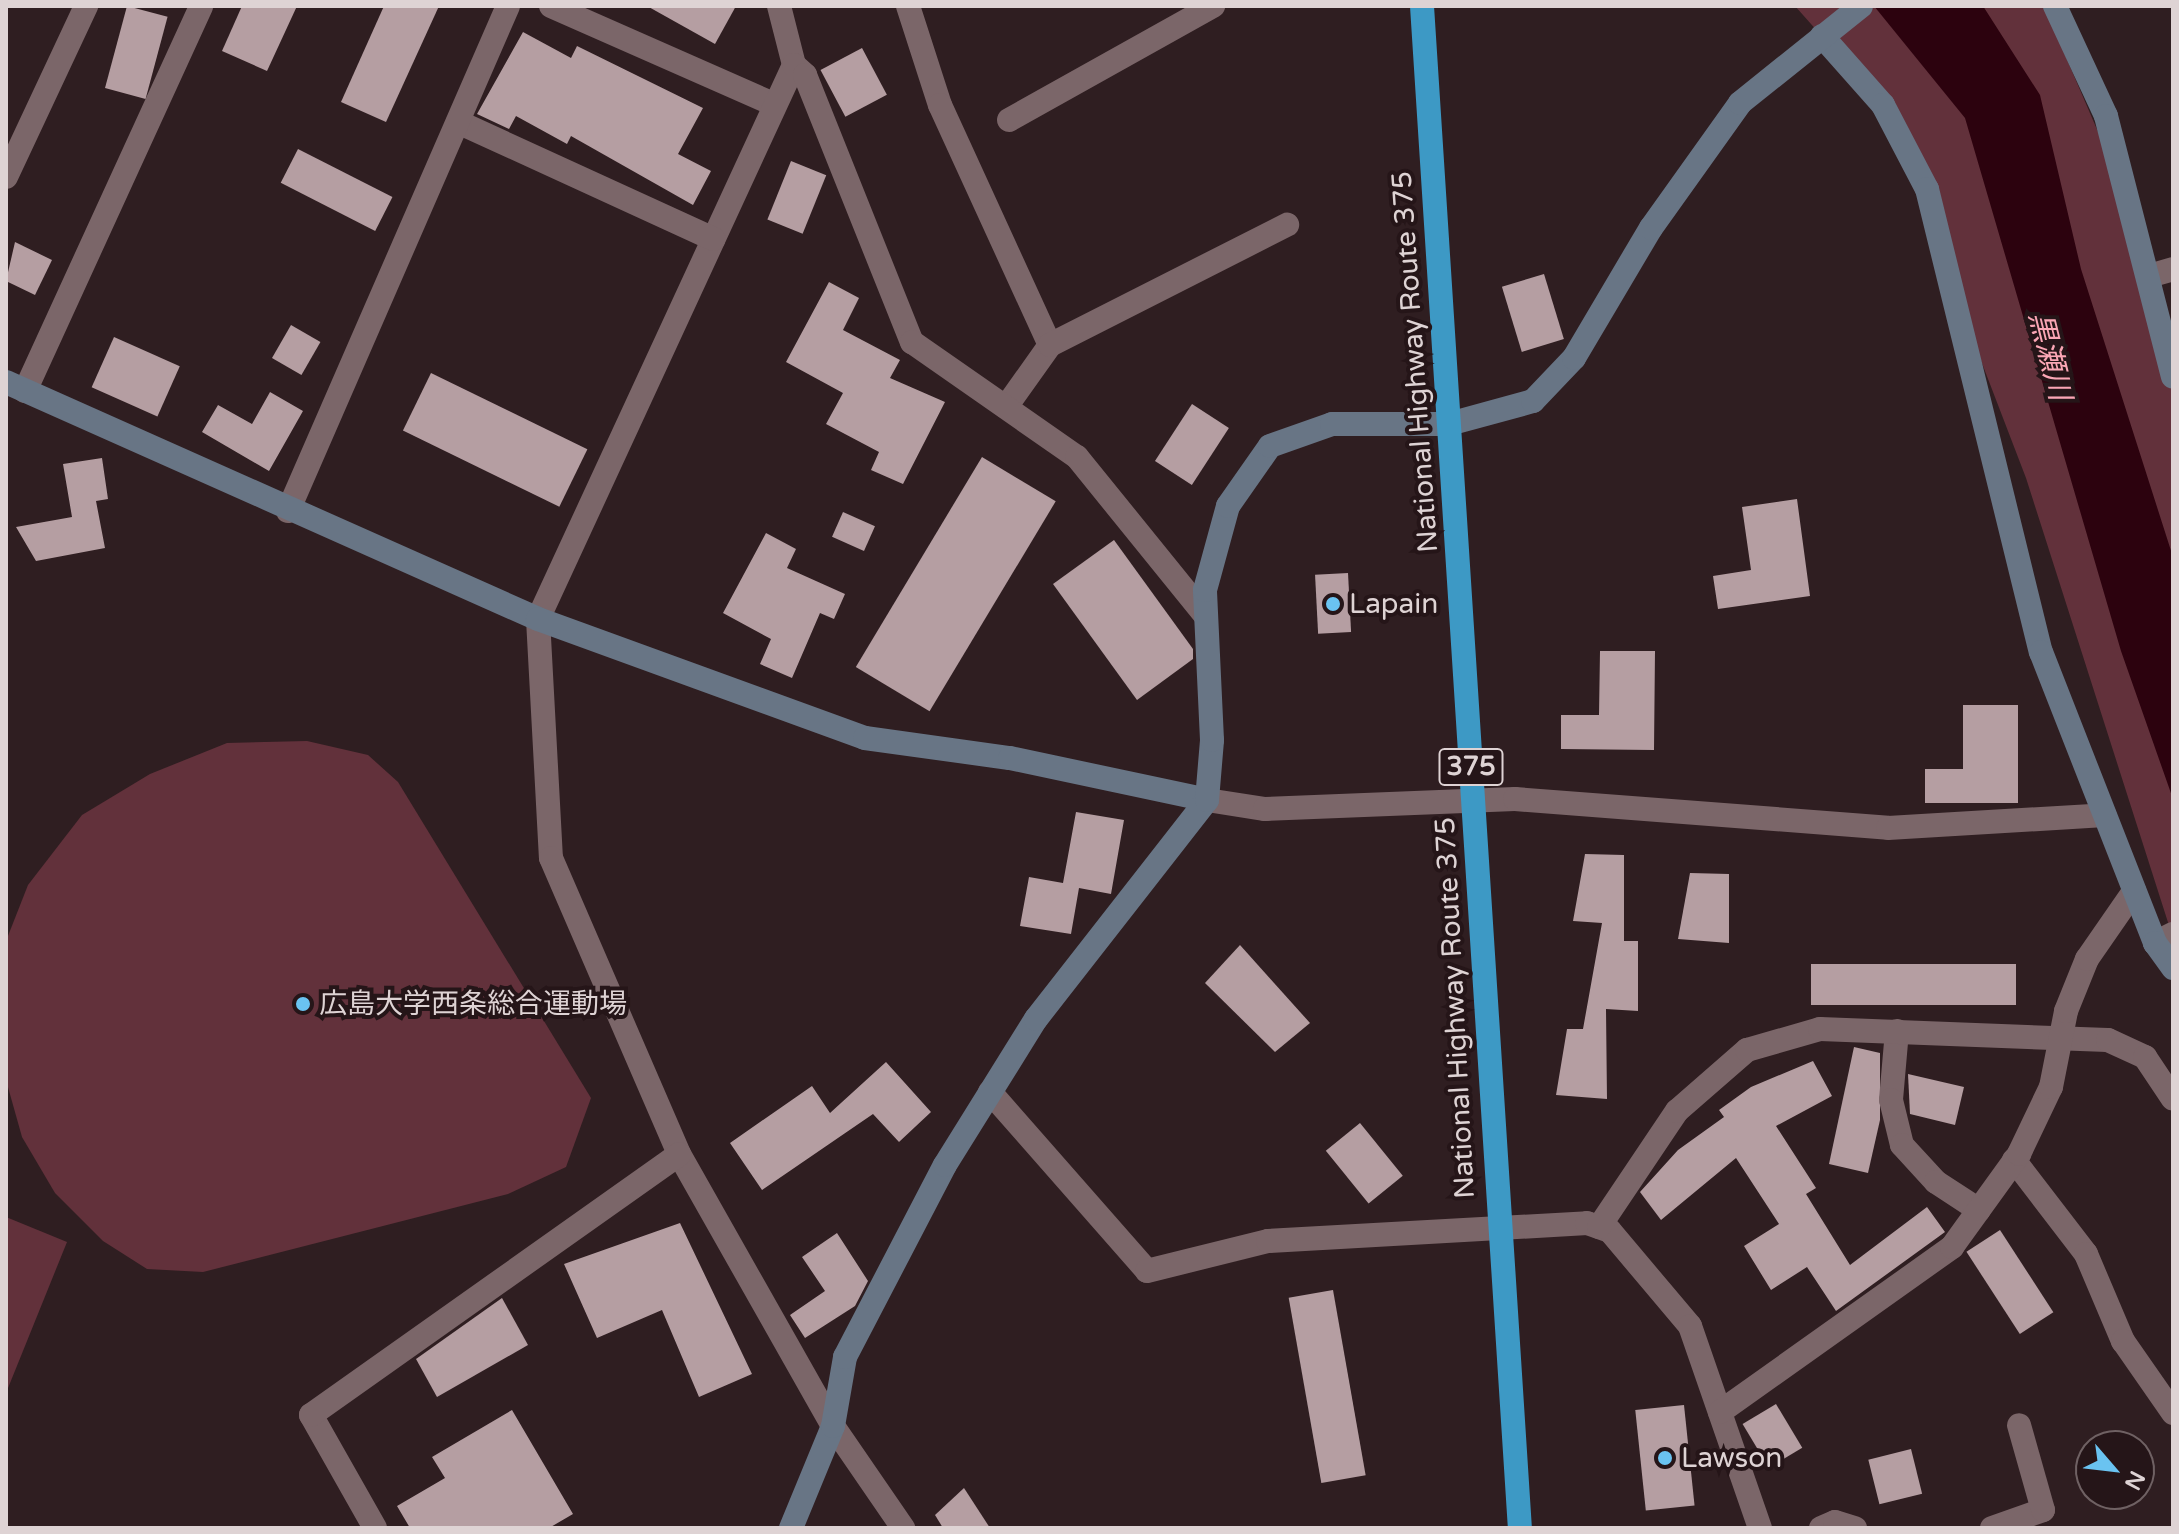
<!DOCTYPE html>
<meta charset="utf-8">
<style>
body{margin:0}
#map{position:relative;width:2179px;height:1534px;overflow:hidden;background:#2f1e21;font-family:"Varela Round","Noto Sans JP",sans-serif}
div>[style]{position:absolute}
.green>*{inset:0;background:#62313b}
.water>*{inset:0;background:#2c020e}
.building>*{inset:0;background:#b59ea2;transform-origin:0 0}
.street>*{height:24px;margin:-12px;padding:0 12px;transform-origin:12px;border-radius:12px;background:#7b6669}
.secondary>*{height:24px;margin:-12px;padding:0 12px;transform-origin:12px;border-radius:12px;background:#687585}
.highway>*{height:24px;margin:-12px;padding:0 12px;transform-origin:12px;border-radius:12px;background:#3d99c5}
.dots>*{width:22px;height:22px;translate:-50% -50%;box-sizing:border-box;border:4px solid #251518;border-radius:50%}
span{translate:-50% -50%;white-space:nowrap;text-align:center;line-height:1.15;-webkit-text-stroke:8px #251518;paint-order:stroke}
.shield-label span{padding:2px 6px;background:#251518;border:2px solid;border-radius:6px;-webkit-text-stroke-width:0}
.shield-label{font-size:26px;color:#ded3d4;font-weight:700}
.street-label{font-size:28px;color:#ded3d4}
.poi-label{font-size:28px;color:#ded3d4}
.left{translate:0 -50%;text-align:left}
.water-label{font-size:30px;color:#faa6b5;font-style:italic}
.frame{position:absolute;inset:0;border:8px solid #ded3d4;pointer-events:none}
.north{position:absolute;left:2075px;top:1430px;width:80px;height:80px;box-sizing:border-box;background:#251518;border:2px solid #6f6163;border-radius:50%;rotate:118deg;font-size:22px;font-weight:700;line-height:32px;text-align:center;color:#ded3d4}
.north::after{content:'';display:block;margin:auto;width:28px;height:36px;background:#6ac3f1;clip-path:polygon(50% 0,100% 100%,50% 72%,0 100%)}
</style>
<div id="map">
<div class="green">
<div style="clip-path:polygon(1795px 6px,2044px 6px,2141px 232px,2173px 348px,2173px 938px,2026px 478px,1883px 105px)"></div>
<div style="clip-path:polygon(307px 741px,368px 755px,398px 782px,591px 1098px,566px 1167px,508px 1194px,203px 1272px,147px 1269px,103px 1241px,55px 1193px,22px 1137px,6px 1080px,6px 941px,28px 885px,82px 815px,150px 774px,227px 743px)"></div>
<div style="clip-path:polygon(6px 1217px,67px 1242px,6px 1393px)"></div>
</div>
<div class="water">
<div style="clip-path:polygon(1874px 6px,1983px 6px,2040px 95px,2081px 269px,2173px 557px,2173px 799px,2121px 651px,1965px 118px)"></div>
</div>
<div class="building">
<div style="left:127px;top:6px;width:42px;height:85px;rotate:15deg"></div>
<div style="clip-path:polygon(242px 6px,297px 6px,267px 71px,222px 51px)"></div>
<div style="clip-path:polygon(384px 6px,439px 6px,386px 122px,341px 102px)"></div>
<div style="clip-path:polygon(647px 6px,736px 6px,715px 44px)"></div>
<div style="clip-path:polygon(523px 32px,571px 58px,577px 46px,703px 108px,678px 154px,711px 171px,693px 205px,571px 136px,567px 144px,516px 116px,509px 129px,477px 114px)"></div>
<div style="left:862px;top:48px;width:53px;height:47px;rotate:62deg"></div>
<div style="left:298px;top:149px;width:106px;height:38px;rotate:27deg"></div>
<div style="left:791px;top:161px;width:38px;height:63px;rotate:22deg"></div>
<div style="clip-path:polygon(15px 242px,52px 260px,35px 295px,6px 281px)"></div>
<div style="left:1544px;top:274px;width:68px;height:44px;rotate:73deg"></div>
<div style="clip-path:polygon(829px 282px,859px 298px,843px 330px,900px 360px,890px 378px,945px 402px,903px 484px,871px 470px,879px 452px,826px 424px,843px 393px,786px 362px)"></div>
<div style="left:291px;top:325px;width:34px;height:38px;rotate:30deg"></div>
<div style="left:114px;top:337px;width:72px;height:55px;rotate:24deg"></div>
<div style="left:431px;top:373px;width:174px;height:64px;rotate:26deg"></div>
<div style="clip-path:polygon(270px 392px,303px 411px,269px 471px,202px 432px,218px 405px,252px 424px)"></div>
<div style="left:1192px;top:404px;width:44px;height:68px;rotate:33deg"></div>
<div style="left:982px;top:457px;width:86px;height:245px;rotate:31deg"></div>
<div style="clip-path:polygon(102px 458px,108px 499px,96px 501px,105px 548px,36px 561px,16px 527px,72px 517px,63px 464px)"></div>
<div style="clip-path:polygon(1797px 499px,1810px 596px,1718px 609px,1713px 576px,1751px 570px,1742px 507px)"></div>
<div style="left:843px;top:512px;width:35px;height:27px;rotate:24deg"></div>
<div style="clip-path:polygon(766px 533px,796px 549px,787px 568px,845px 594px,834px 619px,820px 613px,792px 678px,760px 664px,771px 639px,723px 613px)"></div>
<div style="clip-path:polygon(1114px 540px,1193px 649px,1193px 659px,1137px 700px,1053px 584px)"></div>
<div style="left:1348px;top:573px;width:59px;height:33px;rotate:87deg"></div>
<div style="clip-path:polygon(1600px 651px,1655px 651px,1654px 750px,1561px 749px,1561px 715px,1599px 715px)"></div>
<div style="clip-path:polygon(1963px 705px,2018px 705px,2018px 803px,1925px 803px,1925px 769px,1963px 769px)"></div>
<div style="clip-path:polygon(1076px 812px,1124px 820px,1111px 894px,1079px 888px,1071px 934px,1020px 926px,1029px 877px,1063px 883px)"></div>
<div style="clip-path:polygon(1585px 854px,1624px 855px,1624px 941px,1638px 941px,1638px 1011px,1606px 1009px,1607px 1099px,1556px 1095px,1567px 1029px,1583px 1029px,1602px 923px,1573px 921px)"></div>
<div style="clip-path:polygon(1690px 873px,1729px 874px,1729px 943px,1678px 939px)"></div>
<div style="clip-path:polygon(1240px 945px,1310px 1023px,1275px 1052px,1205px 983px)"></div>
<div style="left:2016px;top:964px;width:41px;height:205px;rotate:90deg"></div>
<div style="clip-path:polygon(1854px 1047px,1880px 1053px,1880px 1120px,1868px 1173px,1829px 1164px)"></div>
<div style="clip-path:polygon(1813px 1061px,1832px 1096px,1776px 1126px,1816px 1188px,1806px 1194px,1850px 1265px,1927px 1207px,1945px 1232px,1836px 1311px,1807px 1267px,1771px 1290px,1744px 1246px,1779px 1224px,1736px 1158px,1661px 1220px,1640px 1192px,1678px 1150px,1724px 1117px,1719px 1110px,1751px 1087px)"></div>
<div style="clip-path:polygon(886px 1062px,931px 1112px,899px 1142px,873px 1114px,762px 1190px,730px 1143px,812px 1086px,830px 1113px)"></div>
<div style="clip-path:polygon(1908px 1074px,1964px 1087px,1955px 1125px,1910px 1114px)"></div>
<div style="left:1360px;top:1123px;width:68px;height:44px;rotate:51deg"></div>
<div style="clip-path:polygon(680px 1223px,752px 1374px,699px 1397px,662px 1310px,597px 1338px,564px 1264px)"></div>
<div style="left:2000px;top:1230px;width:98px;height:40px;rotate:57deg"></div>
<div style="clip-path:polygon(837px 1233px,868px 1281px,855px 1306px,805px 1338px,790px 1315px,825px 1291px,802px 1257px)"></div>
<div style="left:1333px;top:1290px;width:188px;height:45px;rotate:80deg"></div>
<div style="clip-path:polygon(502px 1298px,528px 1345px,437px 1397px,416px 1359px)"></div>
<div style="left:1776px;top:1404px;width:51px;height:39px;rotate:59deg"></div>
<div style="left:1684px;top:1405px;width:101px;height:49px;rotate:84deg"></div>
<div style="clip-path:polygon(512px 1410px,573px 1514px,549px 1528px,410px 1528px,397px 1506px,445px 1478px,432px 1457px)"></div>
<div style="left:1911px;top:1449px;width:46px;height:44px;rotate:76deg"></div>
<div style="clip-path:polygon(964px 1488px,990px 1528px,943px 1528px,935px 1515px)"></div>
</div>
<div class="street">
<div style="left:551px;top:6px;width:243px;rotate:23.8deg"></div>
<div style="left:779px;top:6px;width:61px;rotate:75.7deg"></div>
<div style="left:794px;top:65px;width:610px;rotate:114.8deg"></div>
<div style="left:538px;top:619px;width:239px;rotate:86.9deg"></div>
<div style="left:551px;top:858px;width:322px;rotate:66.6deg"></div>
<div style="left:679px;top:1154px;width:313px;rotate:60.5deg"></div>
<div style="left:833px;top:1426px;width:124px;rotate:55.5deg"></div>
<div style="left:908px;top:6px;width:104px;rotate:72.1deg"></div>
<div style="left:940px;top:105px;width:264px;rotate:65.4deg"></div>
<div style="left:1050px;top:345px;width:76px;rotate:125.4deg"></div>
<div style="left:794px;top:65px;width:15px;rotate:42deg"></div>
<div style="left:805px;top:75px;width:288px;rotate:68.2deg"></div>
<div style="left:912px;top:342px;width:201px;rotate:34.9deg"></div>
<div style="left:1077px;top:457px;width:203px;rotate:51deg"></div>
<div style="left:1009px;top:120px;width:234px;rotate:-29.2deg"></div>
<div style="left:458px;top:122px;width:281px;rotate:24.6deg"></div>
<div style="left:6px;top:177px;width:189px;rotate:-64.9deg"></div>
<div style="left:2149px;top:276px;width:25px;rotate:-16deg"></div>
<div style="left:1050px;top:345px;width:266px;rotate:-26.9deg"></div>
<div style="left:25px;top:391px;width:423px;rotate:-65.4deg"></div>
<div style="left:288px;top:511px;width:551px;rotate:-66.46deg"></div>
<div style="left:1207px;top:800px;width:59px;rotate:8.8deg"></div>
<div style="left:1265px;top:809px;width:250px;rotate:-2.3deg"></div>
<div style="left:1515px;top:799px;width:374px;rotate:4.4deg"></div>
<div style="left:1888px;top:828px;width:217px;rotate:-3.4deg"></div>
<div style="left:2155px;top:943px;width:20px;rotate:-27deg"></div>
<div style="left:1897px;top:1031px;width:69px;rotate:95deg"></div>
<div style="left:1891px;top:1100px;width:46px;rotate:76.3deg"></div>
<div style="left:1902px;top:1145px;width:50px;rotate:47.4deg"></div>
<div style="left:1936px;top:1182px;width:51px;rotate:33.1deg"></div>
<div style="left:990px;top:1092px;width:238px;rotate:48.7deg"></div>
<div style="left:1147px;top:1271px;width:125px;rotate:-13.9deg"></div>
<div style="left:1268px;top:1241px;width:320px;rotate:-3.2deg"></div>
<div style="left:1587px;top:1223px;width:24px;rotate:19deg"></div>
<div style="left:1610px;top:1231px;width:124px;rotate:49.9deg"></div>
<div style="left:1690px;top:1326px;width:214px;rotate:70.9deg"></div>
<div style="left:2014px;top:1160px;width:118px;rotate:52.5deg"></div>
<div style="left:2086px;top:1254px;width:95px;rotate:67deg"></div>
<div style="left:2123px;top:1341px;width:88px;rotate:55.2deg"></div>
<div style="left:1599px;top:1227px;width:140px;rotate:-56.1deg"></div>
<div style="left:1677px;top:1111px;width:93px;rotate:-41.1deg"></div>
<div style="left:1747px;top:1050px;width:76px;rotate:-16deg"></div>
<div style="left:1820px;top:1029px;width:288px;rotate:2.2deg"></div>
<div style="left:2108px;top:1040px;width:41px;rotate:24.7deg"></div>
<div style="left:2145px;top:1057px;width:50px;rotate:56.3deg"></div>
<div style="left:1720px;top:1412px;width:285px;rotate:-35.4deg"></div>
<div style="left:1952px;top:1247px;width:115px;rotate:-54.2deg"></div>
<div style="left:2019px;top:1154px;width:74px;rotate:-64.5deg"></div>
<div style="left:2051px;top:1087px;width:77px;rotate:-78.8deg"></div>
<div style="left:2066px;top:1011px;width:56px;rotate:-68deg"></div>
<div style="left:2087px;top:959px;width:83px;rotate:-55.3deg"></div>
<div style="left:375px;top:1528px;width:130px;rotate:-119.5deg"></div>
<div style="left:311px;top:1415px;width:451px;rotate:-35.3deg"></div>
<div style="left:1821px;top:1528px;width:15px;rotate:-23deg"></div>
<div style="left:1835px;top:1522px;width:21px;rotate:17deg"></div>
<div style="left:1992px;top:1528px;width:54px;rotate:-19.4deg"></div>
<div style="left:2043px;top:1510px;width:88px;rotate:-105.8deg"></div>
</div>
<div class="secondary">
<div style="left:2055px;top:6px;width:121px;rotate:65.1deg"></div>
<div style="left:2106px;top:116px;width:269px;rotate:75.6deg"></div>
<div style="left:1822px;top:36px;width:92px;rotate:48.5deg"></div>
<div style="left:1883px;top:105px;width:95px;rotate:62.4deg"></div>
<div style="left:1927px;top:189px;width:477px;rotate:76.2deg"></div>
<div style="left:2041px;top:652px;width:313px;rotate:68.6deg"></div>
<div style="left:2155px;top:943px;width:31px;rotate:54deg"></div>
<div style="left:6px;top:382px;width:582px;rotate:24.01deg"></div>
<div style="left:538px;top:619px;width:348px;rotate:20deg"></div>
<div style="left:865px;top:738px;width:146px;rotate:7.9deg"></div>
<div style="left:1010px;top:758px;width:201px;rotate:12deg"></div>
<div style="left:791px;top:1528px;width:110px;rotate:-67.6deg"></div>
<div style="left:833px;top:1426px;width:70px;rotate:-80.1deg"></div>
<div style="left:845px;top:1357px;width:216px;rotate:-62.5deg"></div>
<div style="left:945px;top:1165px;width:172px;rotate:-58.1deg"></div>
<div style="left:1036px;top:1019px;width:278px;rotate:-52deg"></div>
<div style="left:1207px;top:800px;width:60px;rotate:-85.2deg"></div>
<div style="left:1212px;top:740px;width:150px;rotate:-92.7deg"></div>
<div style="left:1205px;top:590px;width:87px;rotate:-74.7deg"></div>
<div style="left:1228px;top:506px;width:73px;rotate:-55deg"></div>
<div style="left:1270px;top:446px;width:66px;rotate:-19.5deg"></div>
<div style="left:1332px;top:424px;width:117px"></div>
<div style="left:1449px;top:424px;width:87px;rotate:-15.3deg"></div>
<div style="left:1533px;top:401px;width:59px;rotate:-46.4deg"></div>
<div style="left:1574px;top:358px;width:151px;rotate:-59.4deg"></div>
<div style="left:1651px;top:228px;width:153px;rotate:-54.5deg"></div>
<div style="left:1740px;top:103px;width:155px;rotate:-38.7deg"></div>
</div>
<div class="highway">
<div style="left:1422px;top:6px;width:1525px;rotate:86.32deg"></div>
</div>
<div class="dots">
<div style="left:1333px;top:604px;background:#6ac3f1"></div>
<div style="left:303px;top:1004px;background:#6ac3f1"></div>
<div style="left:1665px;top:1458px;background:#6ac3f1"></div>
</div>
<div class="shield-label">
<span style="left:1471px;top:767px">375</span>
</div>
<div class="street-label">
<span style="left:1415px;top:362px;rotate:-94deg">National Highway Route 375</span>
<span style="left:1455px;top:1008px;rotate:-93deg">National Highway Route 375</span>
</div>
<div class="poi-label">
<span class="left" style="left:1349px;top:604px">Lapain</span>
<span class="left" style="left:319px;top:1004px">広島大学西条総合運動場</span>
<span class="left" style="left:1681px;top:1458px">Lawson</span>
</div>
<div class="water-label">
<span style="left:2049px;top:356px;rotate:76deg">黒瀬川</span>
</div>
<div class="frame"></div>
<div class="north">N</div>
</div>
